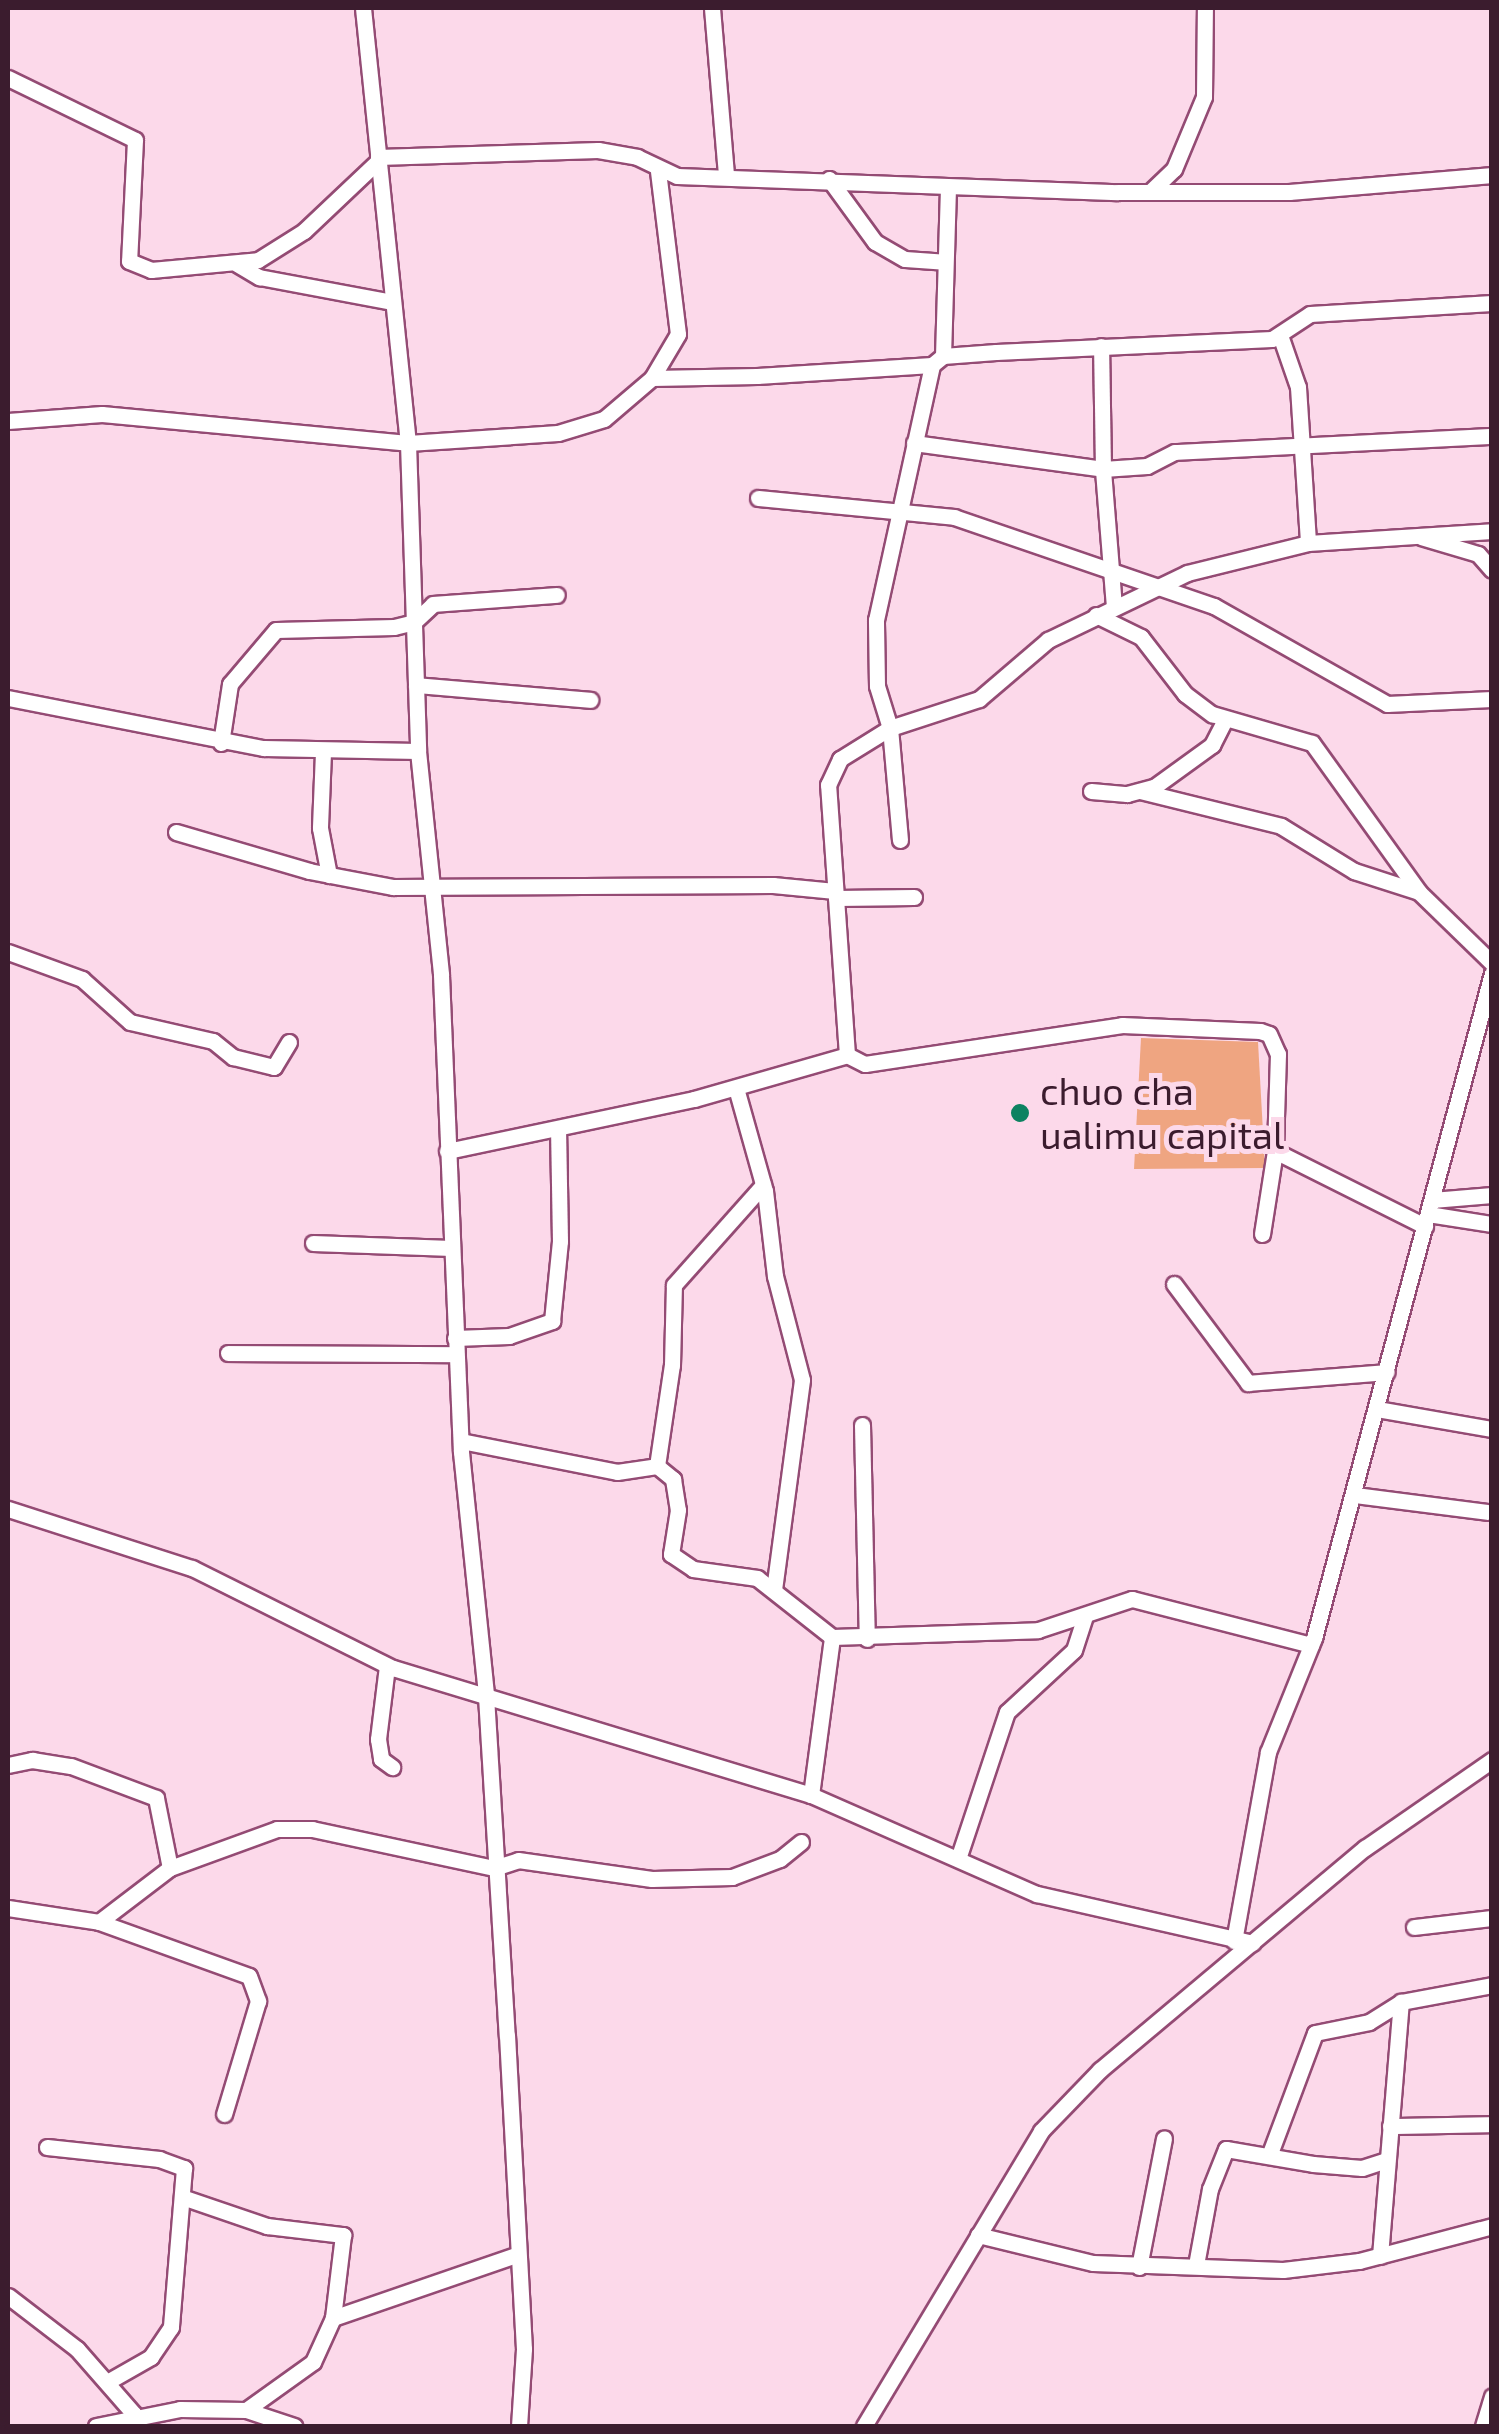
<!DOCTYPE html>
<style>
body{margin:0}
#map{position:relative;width:1499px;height:2434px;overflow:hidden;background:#fcd9ea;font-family:"Exo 2",sans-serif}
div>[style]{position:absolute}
.green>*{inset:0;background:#efa581}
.roads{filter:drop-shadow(2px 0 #944b74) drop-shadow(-2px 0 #944b74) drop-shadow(0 2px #944b74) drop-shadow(0 -2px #944b74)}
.street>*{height:15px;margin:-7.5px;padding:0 7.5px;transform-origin:7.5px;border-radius:7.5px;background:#fff}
.dots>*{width:28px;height:28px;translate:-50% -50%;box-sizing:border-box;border:5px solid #fcd9ea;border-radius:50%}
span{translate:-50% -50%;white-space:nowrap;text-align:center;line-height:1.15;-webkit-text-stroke:10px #fcd9ea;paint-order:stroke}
.poi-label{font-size:38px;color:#3b1c2e}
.left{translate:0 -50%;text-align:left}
.frame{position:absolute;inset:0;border:10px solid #3b1c2e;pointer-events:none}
</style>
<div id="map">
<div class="green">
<div style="clip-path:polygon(1141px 1038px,1258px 1042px,1265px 1168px,1134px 1169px)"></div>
</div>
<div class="roads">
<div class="street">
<div style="left:363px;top:8px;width:437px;rotate:84.1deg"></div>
<div style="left:408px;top:443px;width:308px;rotate:88.1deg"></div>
<div style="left:418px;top:751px;width:225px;rotate:84.1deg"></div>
<div style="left:441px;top:975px;width:477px;rotate:87.6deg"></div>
<div style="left:461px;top:1452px;width:245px;rotate:84.1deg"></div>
<div style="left:486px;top:1696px;width:340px;rotate:86.5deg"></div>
<div style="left:507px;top:2035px;width:314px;rotate:86.9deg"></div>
<div style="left:524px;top:2349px;width:77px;rotate:93.7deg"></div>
<div style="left:712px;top:8px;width:168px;rotate:85.2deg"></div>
<div style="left:8px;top:78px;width:141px;rotate:26deg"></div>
<div style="left:135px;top:140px;width:121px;rotate:92.8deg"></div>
<div style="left:129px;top:261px;width:24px;rotate:22deg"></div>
<div style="left:151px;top:270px;width:107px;rotate:-5.3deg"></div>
<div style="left:258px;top:260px;width:54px;rotate:-32.2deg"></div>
<div style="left:304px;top:231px;width:102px;rotate:-43.4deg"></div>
<div style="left:378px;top:157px;width:220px;rotate:-1.8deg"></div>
<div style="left:598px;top:150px;width:40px;rotate:10deg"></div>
<div style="left:637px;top:157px;width:44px;rotate:25.4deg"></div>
<div style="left:677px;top:176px;width:441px;rotate:2.1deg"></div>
<div style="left:1118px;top:192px;width:171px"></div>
<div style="left:1289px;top:192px;width:204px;rotate:-4.8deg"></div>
<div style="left:829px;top:179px;width:78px;rotate:53.9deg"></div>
<div style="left:875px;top:242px;width:34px;rotate:30deg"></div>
<div style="left:905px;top:259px;width:39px;rotate:4deg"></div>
<div style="left:1151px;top:191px;width:32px;rotate:-44deg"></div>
<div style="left:1174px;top:169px;width:78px;rotate:-67.4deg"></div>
<div style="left:1204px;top:97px;width:89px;rotate:-89.4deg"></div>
<div style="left:237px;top:264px;width:26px;rotate:31deg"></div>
<div style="left:259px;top:277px;width:135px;rotate:10.6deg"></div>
<div style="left:1281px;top:338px;width:52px;rotate:70.9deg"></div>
<div style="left:1298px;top:387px;width:156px;rotate:86.3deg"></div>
<div style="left:943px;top:356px;width:169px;rotate:-88.3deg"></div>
<div style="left:652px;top:378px;width:105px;rotate:-1.1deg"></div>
<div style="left:757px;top:376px;width:175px;rotate:-3.6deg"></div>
<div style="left:932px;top:365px;width:14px;rotate:-39deg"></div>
<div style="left:943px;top:356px;width:53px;rotate:-4.3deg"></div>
<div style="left:996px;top:352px;width:276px;rotate:-2.7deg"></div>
<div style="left:1272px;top:339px;width:45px;rotate:-33.3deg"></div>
<div style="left:1310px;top:314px;width:182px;rotate:-3.5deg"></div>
<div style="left:8px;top:421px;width:94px;rotate:-4.3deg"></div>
<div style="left:102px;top:414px;width:307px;rotate:5.4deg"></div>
<div style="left:408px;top:443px;width:150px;rotate:-3.8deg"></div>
<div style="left:558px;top:433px;width:48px;rotate:-16.9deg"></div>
<div style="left:604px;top:419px;width:63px;rotate:-40.5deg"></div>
<div style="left:652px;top:378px;width:51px;rotate:-59.4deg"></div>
<div style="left:678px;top:334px;width:164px;rotate:-97deg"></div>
<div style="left:914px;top:443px;width:191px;rotate:7.8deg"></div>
<div style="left:1103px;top:469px;width:123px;rotate:-90.9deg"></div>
<div style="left:758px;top:498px;width:197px;rotate:5.5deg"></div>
<div style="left:954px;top:517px;width:275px;rotate:18.9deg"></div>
<div style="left:1214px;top:606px;width:199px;rotate:29.5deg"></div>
<div style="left:1387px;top:704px;width:105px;rotate:-2.7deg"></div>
<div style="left:1421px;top:537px;width:59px;rotate:16.6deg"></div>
<div style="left:1478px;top:554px;width:21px;rotate:49deg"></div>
<div style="left:1114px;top:607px;width:138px;rotate:-94.6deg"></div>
<div style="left:1103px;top:469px;width:44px;rotate:-3.9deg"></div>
<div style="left:1147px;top:466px;width:31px;rotate:-27deg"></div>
<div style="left:1175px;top:452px;width:317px;rotate:-2.9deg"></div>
<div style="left:1096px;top:615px;width:50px;rotate:26.1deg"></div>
<div style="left:1141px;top:637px;width:72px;rotate:52.3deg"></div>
<div style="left:1185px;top:694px;width:34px;rotate:37deg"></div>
<div style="left:1212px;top:714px;width:104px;rotate:16.2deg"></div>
<div style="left:1312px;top:743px;width:183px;rotate:54.3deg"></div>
<div style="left:1419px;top:892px;width:102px;rotate:44.2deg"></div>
<div style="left:416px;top:685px;width:175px;rotate:4.9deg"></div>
<div style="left:8px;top:698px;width:261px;rotate:11.1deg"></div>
<div style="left:264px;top:748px;width:154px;rotate:1.1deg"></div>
<div style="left:221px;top:743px;width:60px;rotate:-81.3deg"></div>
<div style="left:230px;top:684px;width:71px;rotate:-49.6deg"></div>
<div style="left:276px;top:630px;width:118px;rotate:-1.5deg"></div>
<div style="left:394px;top:627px;width:21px;rotate:-14deg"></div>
<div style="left:414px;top:622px;width:26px;rotate:-43deg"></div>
<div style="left:433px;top:604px;width:124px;rotate:-4.2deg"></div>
<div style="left:323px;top:752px;width:76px;rotate:92.3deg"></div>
<div style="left:320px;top:828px;width:48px;rotate:79.2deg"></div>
<div style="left:1091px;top:791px;width:36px;rotate:5deg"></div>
<div style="left:1127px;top:794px;width:28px;rotate:-15deg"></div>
<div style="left:1154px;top:787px;width:72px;rotate:-35.9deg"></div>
<div style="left:1212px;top:745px;width:28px;rotate:-63deg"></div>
<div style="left:1140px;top:791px;width:145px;rotate:13.9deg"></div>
<div style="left:1281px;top:826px;width:86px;rotate:31.7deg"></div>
<div style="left:1354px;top:871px;width:68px;rotate:17.9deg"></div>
<div style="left:176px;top:832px;width:139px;rotate:16.3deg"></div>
<div style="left:309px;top:871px;width:86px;rotate:10.8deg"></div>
<div style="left:393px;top:887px;width:380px;rotate:-0.3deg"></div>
<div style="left:773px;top:885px;width:62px;rotate:5.5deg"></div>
<div style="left:900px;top:840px;width:112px;rotate:-95.1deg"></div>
<div style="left:890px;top:728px;width:44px;rotate:-107.2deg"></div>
<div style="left:877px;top:686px;width:66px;rotate:-90.9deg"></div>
<div style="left:876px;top:620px;width:261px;rotate:-77.6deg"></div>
<div style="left:836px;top:898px;width:78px;rotate:-0.7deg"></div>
<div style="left:8px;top:952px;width:79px;rotate:20deg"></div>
<div style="left:82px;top:979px;width:64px;rotate:41.9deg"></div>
<div style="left:130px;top:1022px;width:85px;rotate:12.9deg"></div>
<div style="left:213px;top:1041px;width:26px;rotate:39deg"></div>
<div style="left:233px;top:1057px;width:42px;rotate:13.7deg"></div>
<div style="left:274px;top:1067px;width:29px;rotate:-59deg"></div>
<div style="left:847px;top:1055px;width:271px;rotate:-94deg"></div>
<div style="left:828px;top:785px;width:29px;rotate:-65deg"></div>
<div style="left:840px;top:759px;width:59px;rotate:-31.8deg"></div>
<div style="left:890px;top:728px;width:94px;rotate:-18deg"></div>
<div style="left:979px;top:699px;width:91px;rotate:-40.5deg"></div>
<div style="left:1048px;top:640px;width:154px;rotate:-25.7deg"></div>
<div style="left:1187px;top:573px;width:125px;rotate:-13.9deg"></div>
<div style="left:1308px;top:543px;width:184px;rotate:-3.7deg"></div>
<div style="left:736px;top:1088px;width:107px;rotate:74.3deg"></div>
<div style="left:765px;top:1191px;width:86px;rotate:83.3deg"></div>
<div style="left:775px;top:1276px;width:107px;rotate:75.4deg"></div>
<div style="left:802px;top:1380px;width:212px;rotate:97.6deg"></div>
<div style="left:447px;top:1151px;width:252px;rotate:-11.9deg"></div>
<div style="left:694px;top:1099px;width:159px;rotate:-16deg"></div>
<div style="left:847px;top:1055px;width:20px;rotate:27deg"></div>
<div style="left:865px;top:1064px;width:260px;rotate:-8.6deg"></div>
<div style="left:1122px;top:1025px;width:138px;rotate:2.5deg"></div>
<div style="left:1260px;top:1031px;width:9px;rotate:18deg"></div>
<div style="left:1269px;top:1034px;width:22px;rotate:66deg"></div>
<div style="left:1278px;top:1054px;width:97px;rotate:91.8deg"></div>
<div style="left:1275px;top:1151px;width:84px;rotate:98.9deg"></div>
<div style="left:1275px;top:1151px;width:168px;rotate:26.6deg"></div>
<div style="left:1432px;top:1200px;width:60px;rotate:-4.8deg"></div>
<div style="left:1428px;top:1214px;width:65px;rotate:8.9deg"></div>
<div style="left:313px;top:1243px;width:138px;rotate:2.1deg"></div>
<div style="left:1174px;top:1284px;width:124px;rotate:53.2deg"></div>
<div style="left:1248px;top:1383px;width:139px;rotate:-4.5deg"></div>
<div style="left:455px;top:1338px;width:54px;rotate:-2.1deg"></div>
<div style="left:509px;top:1336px;width:46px;rotate:-19.2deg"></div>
<div style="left:552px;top:1321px;width:80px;rotate:-84.3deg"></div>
<div style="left:560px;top:1241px;width:111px;rotate:-91deg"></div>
<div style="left:228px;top:1353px;width:228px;rotate:0.3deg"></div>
<div style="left:1377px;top:1409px;width:117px;rotate:9.9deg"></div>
<div style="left:862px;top:1425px;width:214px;rotate:88.7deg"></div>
<div style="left:461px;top:1441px;width:159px;rotate:11.2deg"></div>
<div style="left:617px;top:1472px;width:40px;rotate:-8.5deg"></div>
<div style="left:657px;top:1466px;width:102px;rotate:-81.6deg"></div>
<div style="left:672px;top:1365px;width:80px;rotate:-88.6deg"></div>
<div style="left:674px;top:1285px;width:134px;rotate:-48.3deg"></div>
<div style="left:657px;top:1466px;width:21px;rotate:39deg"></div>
<div style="left:673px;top:1479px;width:31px;rotate:81deg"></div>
<div style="left:678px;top:1510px;width:45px;rotate:99deg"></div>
<div style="left:671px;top:1554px;width:27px;rotate:34deg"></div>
<div style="left:693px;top:1569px;width:65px;rotate:8deg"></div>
<div style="left:757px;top:1578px;width:95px;rotate:38.2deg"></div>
<div style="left:832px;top:1637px;width:206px;rotate:-1.9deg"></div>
<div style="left:1038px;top:1630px;width:99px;rotate:-18.3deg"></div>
<div style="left:1132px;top:1599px;width:185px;rotate:14.4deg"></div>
<div style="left:1355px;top:1495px;width:133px;rotate:7.3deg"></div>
<div style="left:8px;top:1509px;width:193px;rotate:17.8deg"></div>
<div style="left:192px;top:1568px;width:225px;rotate:26.5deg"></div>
<div style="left:393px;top:1668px;width:437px;rotate:16.9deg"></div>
<div style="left:811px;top:1795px;width:247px;rotate:23.7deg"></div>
<div style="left:1037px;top:1894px;width:221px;rotate:12.8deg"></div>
<div style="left:387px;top:1666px;width:74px;rotate:97deg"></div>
<div style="left:378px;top:1739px;width:20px;rotate:81deg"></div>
<div style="left:381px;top:1759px;width:14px;rotate:36deg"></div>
<div style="left:8px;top:1765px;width:25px;rotate:-12deg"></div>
<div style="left:32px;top:1760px;width:39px;rotate:9deg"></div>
<div style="left:71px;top:1766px;width:91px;rotate:20.6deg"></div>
<div style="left:156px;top:1798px;width:71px;rotate:78.7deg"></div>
<div style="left:811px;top:1795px;width:159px;rotate:-82.4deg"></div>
<div style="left:958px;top:1859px;width:155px;rotate:-71.6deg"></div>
<div style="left:1007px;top:1712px;width:91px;rotate:-42.8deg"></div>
<div style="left:1074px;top:1650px;width:36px;rotate:-72deg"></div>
<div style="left:8px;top:1908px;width:92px;rotate:8.7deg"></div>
<div style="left:99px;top:1922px;width:159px;rotate:19.8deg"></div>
<div style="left:249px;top:1976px;width:27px;rotate:70deg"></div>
<div style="left:258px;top:2001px;width:118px;rotate:106.7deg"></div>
<div style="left:99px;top:1922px;width:89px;rotate:-37.3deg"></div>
<div style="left:170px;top:1868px;width:114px;rotate:-20deg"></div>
<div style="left:277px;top:1829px;width:35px"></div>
<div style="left:312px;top:1829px;width:186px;rotate:12.1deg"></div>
<div style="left:494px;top:1868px;width:25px;rotate:-18deg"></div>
<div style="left:518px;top:1860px;width:135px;rotate:8.1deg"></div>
<div style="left:652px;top:1879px;width:80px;rotate:-1.4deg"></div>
<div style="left:732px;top:1877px;width:51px;rotate:-20.6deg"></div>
<div style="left:780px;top:1859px;width:27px;rotate:-39deg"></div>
<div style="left:1414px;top:1927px;width:79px;rotate:-6.6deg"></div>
<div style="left:1234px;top:1941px;width:192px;rotate:-79.8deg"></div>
<div style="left:1268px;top:1752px;width:123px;rotate:-68deg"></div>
<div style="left:1314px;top:1638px;width:688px;rotate:-75.01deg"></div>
<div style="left:1390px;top:2126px;width:102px;rotate:-1.1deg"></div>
<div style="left:47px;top:2147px;width:113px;rotate:6.1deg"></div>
<div style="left:159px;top:2159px;width:27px;rotate:20deg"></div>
<div style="left:184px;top:2168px;width:160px;rotate:94.7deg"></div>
<div style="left:171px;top:2327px;width:36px;rotate:124deg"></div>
<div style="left:151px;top:2357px;width:48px;rotate:150.3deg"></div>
<div style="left:1269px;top:2156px;width:131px;rotate:-69.5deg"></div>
<div style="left:1315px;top:2033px;width:55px;rotate:-11.5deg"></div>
<div style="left:1369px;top:2022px;width:38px;rotate:-32deg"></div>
<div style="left:185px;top:2198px;width:87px;rotate:18.9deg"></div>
<div style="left:267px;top:2226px;width:77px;rotate:6.8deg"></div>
<div style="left:343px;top:2235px;width:84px;rotate:96.9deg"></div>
<div style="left:333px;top:2318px;width:48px;rotate:114.4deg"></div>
<div style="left:313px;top:2362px;width:82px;rotate:144.4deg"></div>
<div style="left:978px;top:2235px;width:118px;rotate:13.7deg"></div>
<div style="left:1093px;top:2263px;width:190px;rotate:2.1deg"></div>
<div style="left:1283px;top:2270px;width:77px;rotate:-6.8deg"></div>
<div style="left:1359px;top:2261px;width:138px;rotate:-14.7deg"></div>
<div style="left:1380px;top:2256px;width:255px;rotate:-85.3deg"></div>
<div style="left:1401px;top:2002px;width:93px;rotate:-10.6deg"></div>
<div style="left:1196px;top:2265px;width:77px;rotate:-79.6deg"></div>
<div style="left:1210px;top:2189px;width:43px;rotate:-68.2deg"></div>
<div style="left:1226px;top:2149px;width:88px;rotate:9.8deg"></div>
<div style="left:1313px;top:2164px;width:49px;rotate:4.7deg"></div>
<div style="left:1362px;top:2168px;width:23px;rotate:-18deg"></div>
<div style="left:1139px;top:2267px;width:131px;rotate:-79deg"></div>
<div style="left:8px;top:2296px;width:87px;rotate:37.5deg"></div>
<div style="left:77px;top:2349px;width:86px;rotate:48.8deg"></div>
<div style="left:134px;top:2414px;width:12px;rotate:85deg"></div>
<div style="left:333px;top:2318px;width:194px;rotate:-19deg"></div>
<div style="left:96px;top:2426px;width:86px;rotate:-11.4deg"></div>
<div style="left:180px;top:2409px;width:66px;rotate:0.9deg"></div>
<div style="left:246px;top:2410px;width:51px;rotate:18.4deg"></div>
<div style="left:864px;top:2426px;width:344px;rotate:-59deg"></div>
<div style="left:1041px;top:2131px;width:85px;rotate:-46deg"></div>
<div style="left:1100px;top:2070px;width:346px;rotate:-40deg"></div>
<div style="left:1365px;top:1848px;width:155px;rotate:-34.7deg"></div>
<div style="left:1483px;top:2426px;width:31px;rotate:-73deg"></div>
</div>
</div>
<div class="dots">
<div style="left:1020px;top:1113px;background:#0d8261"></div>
</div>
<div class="poi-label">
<span class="left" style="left:1040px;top:1113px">chuo cha<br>ualimu capital</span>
</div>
<div class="frame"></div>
</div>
